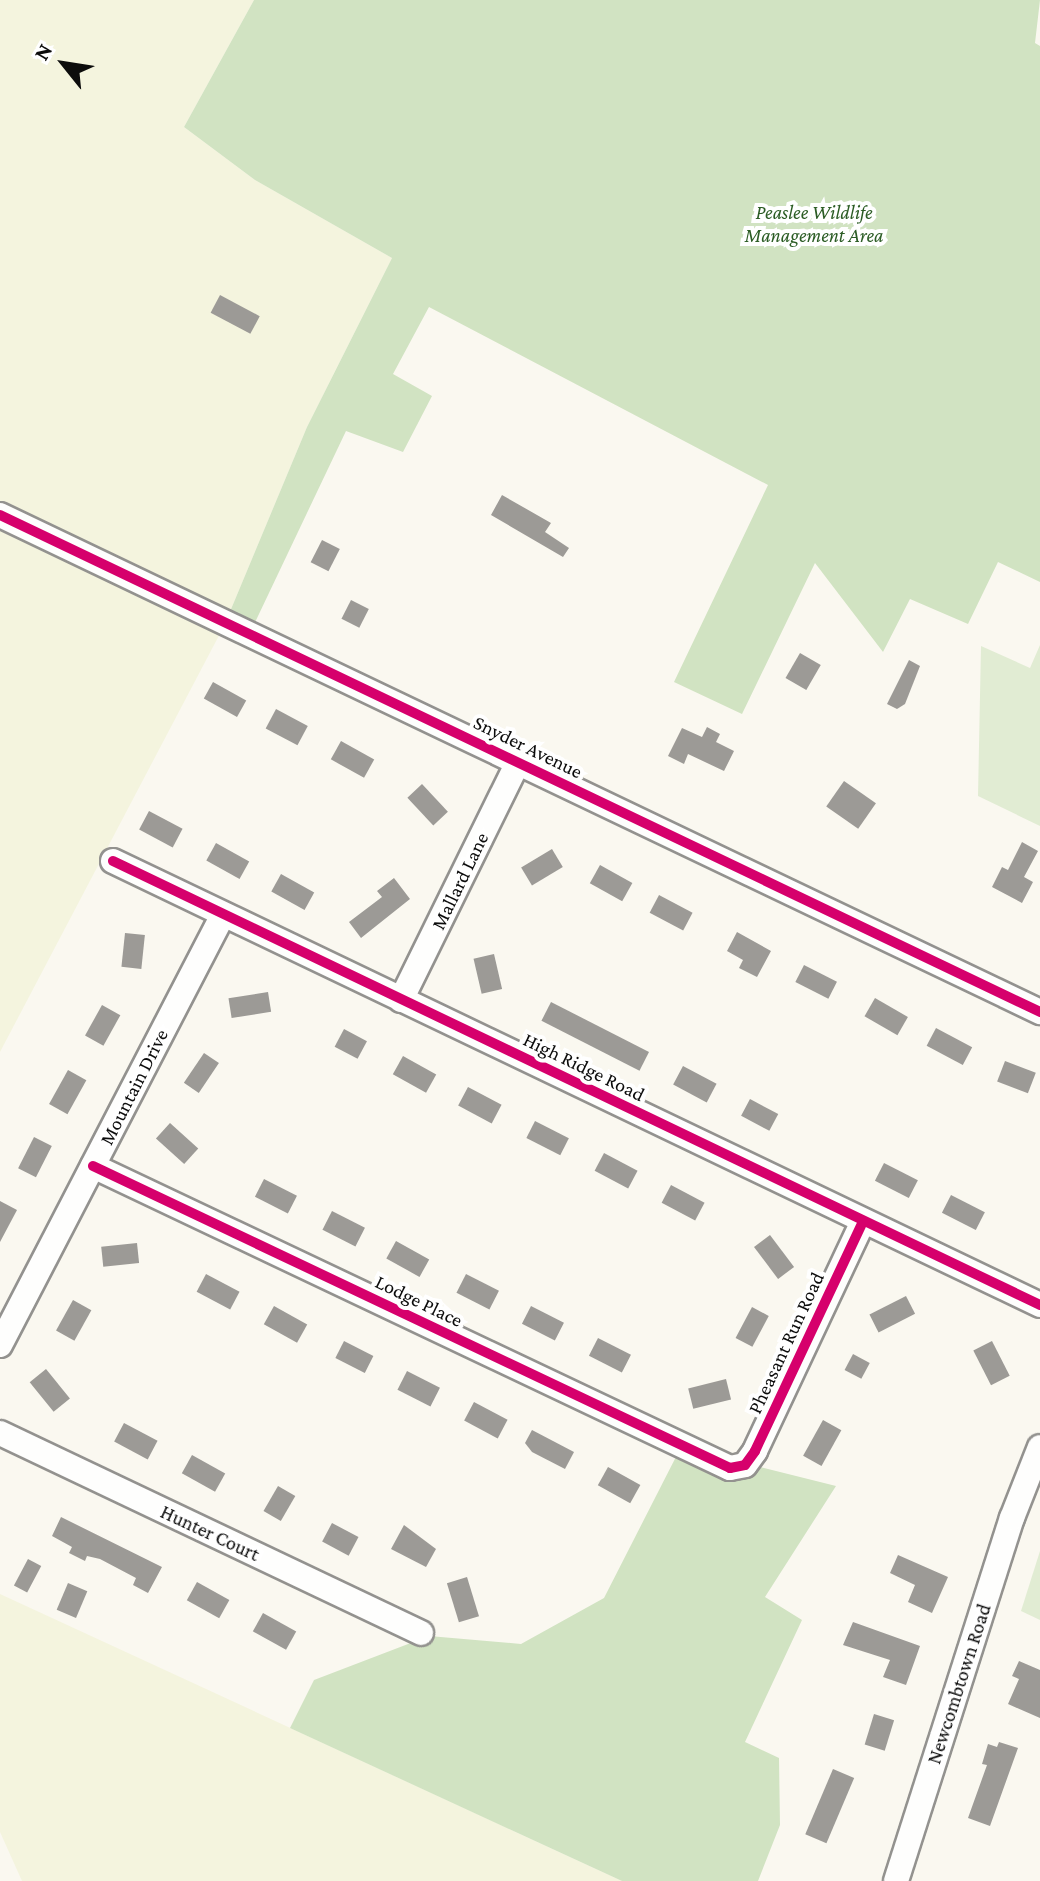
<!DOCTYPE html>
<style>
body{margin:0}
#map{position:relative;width:1040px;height:1881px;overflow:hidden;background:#faf8f0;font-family:"Crimson Pro",serif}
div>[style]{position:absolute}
.farmland>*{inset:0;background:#f4f4de}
.green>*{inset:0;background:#e1ecd3}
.forest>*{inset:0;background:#d1e3c2}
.building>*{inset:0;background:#9c9a96;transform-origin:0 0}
.roads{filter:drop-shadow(2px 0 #93928f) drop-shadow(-2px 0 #93928f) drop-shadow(0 2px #93928f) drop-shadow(0 -2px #93928f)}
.minor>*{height:24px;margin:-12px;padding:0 12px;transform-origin:12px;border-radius:12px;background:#fefefd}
.cycleway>*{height:10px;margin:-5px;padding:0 5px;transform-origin:5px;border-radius:5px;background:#d6006c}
span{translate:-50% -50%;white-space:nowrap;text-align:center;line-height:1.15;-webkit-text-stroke:8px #fff;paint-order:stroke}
.park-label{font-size:20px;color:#2b5c24;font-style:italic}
.street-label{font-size:20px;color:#0c0c0c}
.north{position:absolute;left:24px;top:24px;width:80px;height:80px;-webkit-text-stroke:6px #fff;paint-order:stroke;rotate:300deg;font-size:22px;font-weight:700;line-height:32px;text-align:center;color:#0c0c0c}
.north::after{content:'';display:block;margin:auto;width:28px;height:36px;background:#0c0c0c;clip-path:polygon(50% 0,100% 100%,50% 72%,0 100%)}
</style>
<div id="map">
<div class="farmland">
<div style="clip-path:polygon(0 0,254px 0,184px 127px,255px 180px,392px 258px,307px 427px,224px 626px,0 1052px)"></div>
<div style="clip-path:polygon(0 1594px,622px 1881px,22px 1881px,0 1832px)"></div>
</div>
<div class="green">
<div style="clip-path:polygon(1040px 645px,1040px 826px,978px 796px,981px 646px,1030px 668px)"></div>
<div style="clip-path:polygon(1040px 1551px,1040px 1620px,1021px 1611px)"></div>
</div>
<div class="forest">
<div style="clip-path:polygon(254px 0,1040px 0,1035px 43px,1040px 46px,1040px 582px,998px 562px,968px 624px,910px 599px,883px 652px,815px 563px,742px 714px,674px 682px,768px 485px,429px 307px,393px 374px,432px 396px,403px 452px,346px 431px,248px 637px,224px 626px,307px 427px,392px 258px,255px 180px,184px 127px)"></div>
<div style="clip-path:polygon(681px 1447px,836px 1486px,765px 1597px,802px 1620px,745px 1742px,779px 1758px,780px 1825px,758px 1881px,622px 1881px,290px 1728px,314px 1680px,429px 1636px,521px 1644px,604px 1598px)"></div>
</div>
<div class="building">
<div style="left:220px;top:295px;width:45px;height:20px;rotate:28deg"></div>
<div style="clip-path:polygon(502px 495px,551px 523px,545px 532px,569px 548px,563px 557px,491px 515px)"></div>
<div style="left:322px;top:540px;width:20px;height:25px;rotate:27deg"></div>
<div style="left:351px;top:600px;width:20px;height:21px;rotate:27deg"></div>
<div style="left:800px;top:653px;width:24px;height:29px;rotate:30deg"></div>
<div style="clip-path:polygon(909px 660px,920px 666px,905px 704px,897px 709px,887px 704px)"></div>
<div style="left:213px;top:682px;width:38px;height:19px;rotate:29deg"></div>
<div style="left:276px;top:709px;width:36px;height:22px;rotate:28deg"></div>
<div style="clip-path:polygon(707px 727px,720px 734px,716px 742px,734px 751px,724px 771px,688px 754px,684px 764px,668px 756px,682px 728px,702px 737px)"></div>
<div style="left:341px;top:741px;width:38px;height:21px;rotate:29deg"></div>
<div style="left:844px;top:781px;width:39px;height:31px;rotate:35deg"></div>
<div style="left:422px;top:784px;width:38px;height:20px;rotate:47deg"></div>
<div style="left:149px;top:811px;width:38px;height:21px;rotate:28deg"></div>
<div style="clip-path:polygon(1022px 842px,1038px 851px,1024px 877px,1033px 882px,1022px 903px,992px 887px,1002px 867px,1008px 870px)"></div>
<div style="left:216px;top:843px;width:38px;height:20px;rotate:29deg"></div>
<div style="left:552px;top:849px;width:21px;height:36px;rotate:59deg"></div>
<div style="left:600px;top:865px;width:37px;height:21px;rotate:29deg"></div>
<div style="left:281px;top:874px;width:38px;height:20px;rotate:29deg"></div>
<div style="clip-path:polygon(394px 878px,410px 899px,361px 938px,349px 922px,382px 897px,377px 891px)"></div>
<div style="left:659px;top:895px;width:38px;height:20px;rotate:28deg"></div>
<div style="clip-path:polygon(737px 932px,771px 951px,757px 977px,739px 968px,743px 960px,727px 951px)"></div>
<div style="left:125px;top:933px;width:20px;height:34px;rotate:6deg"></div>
<div style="left:494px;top:954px;width:36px;height:21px;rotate:77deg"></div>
<div style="left:804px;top:965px;width:37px;height:19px;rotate:27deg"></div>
<div style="left:268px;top:992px;width:20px;height:40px;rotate:81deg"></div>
<div style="left:875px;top:998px;width:38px;height:21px;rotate:30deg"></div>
<div style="left:551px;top:1002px;width:110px;height:21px;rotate:27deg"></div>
<div style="left:102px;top:1005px;width:21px;height:35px;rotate:29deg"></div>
<div style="left:936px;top:1028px;width:41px;height:20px;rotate:28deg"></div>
<div style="left:344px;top:1029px;width:26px;height:20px;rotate:28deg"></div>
<div style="left:204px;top:1053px;width:18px;height:36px;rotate:34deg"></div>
<div style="left:403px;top:1056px;width:38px;height:21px;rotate:29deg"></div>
<div style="left:1005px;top:1061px;width:33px;height:22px;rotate:21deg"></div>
<div style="left:683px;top:1066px;width:38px;height:21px;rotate:28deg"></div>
<div style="left:68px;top:1070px;width:21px;height:39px;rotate:29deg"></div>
<div style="left:468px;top:1087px;width:38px;height:21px;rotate:28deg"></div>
<div style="left:750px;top:1099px;width:32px;height:19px;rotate:28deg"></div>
<div style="left:535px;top:1121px;width:38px;height:19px;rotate:27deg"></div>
<div style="left:170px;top:1123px;width:38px;height:21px;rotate:42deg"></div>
<div style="left:34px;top:1137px;width:20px;height:35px;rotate:27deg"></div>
<div style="left:604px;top:1153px;width:38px;height:20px;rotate:28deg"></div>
<div style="left:884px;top:1163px;width:38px;height:20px;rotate:27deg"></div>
<div style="left:264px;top:1179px;width:37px;height:20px;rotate:27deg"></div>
<div style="left:671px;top:1185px;width:38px;height:20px;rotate:28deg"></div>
<div style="left:951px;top:1195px;width:38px;height:20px;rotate:27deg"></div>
<div style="clip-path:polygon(0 1201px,17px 1210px,0 1242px)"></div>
<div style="left:332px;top:1211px;width:37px;height:21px;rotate:27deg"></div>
<div style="left:770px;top:1235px;width:40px;height:20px;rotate:53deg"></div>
<div style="left:396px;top:1241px;width:38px;height:20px;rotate:29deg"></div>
<div style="left:137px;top:1243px;width:20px;height:36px;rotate:84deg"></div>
<div style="left:206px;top:1274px;width:38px;height:20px;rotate:28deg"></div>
<div style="left:466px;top:1274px;width:37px;height:21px;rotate:27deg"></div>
<div style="left:906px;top:1296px;width:20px;height:41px;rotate:63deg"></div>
<div style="left:73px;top:1300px;width:21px;height:35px;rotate:29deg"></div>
<div style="left:274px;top:1306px;width:38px;height:21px;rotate:29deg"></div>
<div style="left:531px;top:1306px;width:37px;height:20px;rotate:27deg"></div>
<div style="left:752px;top:1307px;width:19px;height:35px;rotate:28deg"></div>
<div style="left:598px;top:1338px;width:37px;height:20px;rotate:27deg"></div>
<div style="left:344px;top:1341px;width:33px;height:19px;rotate:27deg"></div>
<div style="left:992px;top:1341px;width:39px;height:21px;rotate:63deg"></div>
<div style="left:853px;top:1354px;width:19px;height:18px;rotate:28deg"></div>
<div style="left:46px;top:1369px;width:38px;height:21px;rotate:51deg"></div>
<div style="left:407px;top:1371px;width:37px;height:21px;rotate:27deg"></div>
<div style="left:726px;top:1379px;width:21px;height:39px;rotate:76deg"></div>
<div style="left:474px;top:1402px;width:38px;height:21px;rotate:28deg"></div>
<div style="left:823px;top:1420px;width:21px;height:41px;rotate:29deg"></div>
<div style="left:124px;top:1423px;width:38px;height:21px;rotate:28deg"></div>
<div style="clip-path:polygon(532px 1430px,574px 1452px,565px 1469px,532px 1452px,525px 1443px)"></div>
<div style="left:192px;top:1455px;width:38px;height:21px;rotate:29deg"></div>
<div style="left:608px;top:1467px;width:37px;height:21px;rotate:29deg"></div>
<div style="left:278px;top:1486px;width:20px;height:29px;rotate:30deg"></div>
<div style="clip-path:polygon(61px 1517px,162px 1567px,148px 1593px,133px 1585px,136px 1578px,100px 1559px,87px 1556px,85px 1561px,69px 1553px,72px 1547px,52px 1536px)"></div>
<div style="left:332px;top:1523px;width:30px;height:21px;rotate:28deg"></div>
<div style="clip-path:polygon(404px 1525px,436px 1549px,426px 1567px,391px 1549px)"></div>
<div style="clip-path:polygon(898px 1555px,948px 1577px,932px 1613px,908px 1602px,915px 1585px,890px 1573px)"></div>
<div style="left:28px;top:1559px;width:15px;height:30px;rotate:28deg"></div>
<div style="left:467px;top:1577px;width:41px;height:21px;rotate:73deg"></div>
<div style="left:197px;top:1582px;width:37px;height:21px;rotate:29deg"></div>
<div style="left:68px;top:1583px;width:21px;height:29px;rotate:23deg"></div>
<div style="left:263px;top:1613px;width:38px;height:21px;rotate:29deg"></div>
<div style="clip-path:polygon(853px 1622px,920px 1646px,906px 1685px,883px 1677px,890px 1660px,843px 1645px)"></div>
<div style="clip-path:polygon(1019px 1661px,1040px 1670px,1040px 1718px,1008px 1704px,1019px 1679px,1012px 1676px)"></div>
<div style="left:874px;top:1714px;width:21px;height:32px;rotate:17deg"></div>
<div style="clip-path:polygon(999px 1742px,1018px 1748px,990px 1826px,968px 1818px,987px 1765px,982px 1764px,988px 1744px,997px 1747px)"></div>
<div style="left:833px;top:1769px;width:23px;height:71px;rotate:23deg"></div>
</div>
<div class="roads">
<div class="minor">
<div style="left:0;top:515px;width:1153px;rotate:25.54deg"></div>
<div style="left:113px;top:861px;width:1028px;rotate:25.59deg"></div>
<div style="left:401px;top:1000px;width:265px;rotate:-63.8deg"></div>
<div style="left:93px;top:1166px;width:705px;rotate:25.37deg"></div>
<div style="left:730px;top:1468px;width:15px;rotate:-11deg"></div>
<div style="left:745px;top:1465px;width:17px;rotate:-54deg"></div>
<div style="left:755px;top:1451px;width:254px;rotate:-64.8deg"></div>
<div style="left:0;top:1345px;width:484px;rotate:-62.6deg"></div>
<div style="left:0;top:1433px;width:466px;rotate:25.4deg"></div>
<div style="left:896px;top:1881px;width:381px;rotate:-72.3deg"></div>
<div style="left:1012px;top:1518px;width:76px;rotate:-68.5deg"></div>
</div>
</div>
<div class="cycleway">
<div style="left:0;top:515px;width:1153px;rotate:25.54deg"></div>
<div style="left:113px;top:861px;width:1028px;rotate:25.59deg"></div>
<div style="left:93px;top:1166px;width:705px;rotate:25.37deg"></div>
<div style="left:730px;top:1468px;width:15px;rotate:-11deg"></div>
<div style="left:745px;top:1465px;width:17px;rotate:-54deg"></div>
<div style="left:755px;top:1451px;width:254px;rotate:-64.8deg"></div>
</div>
<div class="park-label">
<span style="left:814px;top:224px">Peaslee Wildlife<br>Management Area</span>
</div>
<div class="street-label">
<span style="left:528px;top:747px;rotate:26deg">Snyder Avenue</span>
<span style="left:460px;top:881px;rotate:-64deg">Mallard Lane</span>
<span style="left:584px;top:1067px;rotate:26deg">High Ridge Road</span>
<span style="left:134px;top:1087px;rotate:-63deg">Mountain Drive</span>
<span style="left:419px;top:1301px;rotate:26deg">Lodge Place</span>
<span style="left:786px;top:1343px;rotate:-65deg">Pheasant Run Road</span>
<span style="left:210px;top:1533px;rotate:25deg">Hunter Court</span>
<span style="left:959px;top:1684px;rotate:-72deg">Newcombtown Road</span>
</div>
<div class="north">N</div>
</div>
